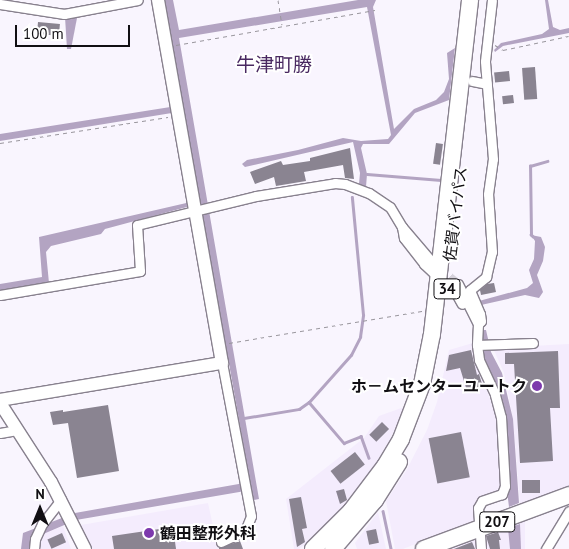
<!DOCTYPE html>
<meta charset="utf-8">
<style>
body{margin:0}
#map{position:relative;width:569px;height:549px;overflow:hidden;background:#f9f5fe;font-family:"PT Sans","Noto Sans JP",sans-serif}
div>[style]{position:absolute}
.built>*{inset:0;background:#f4ecfd}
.water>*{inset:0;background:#b3a4c2}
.stream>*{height:2.5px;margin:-1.25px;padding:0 1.25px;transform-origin:1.25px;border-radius:1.25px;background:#b3a4c2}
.building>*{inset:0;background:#8a8491;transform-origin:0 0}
.street-tunnel>*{height:9px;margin-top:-4.5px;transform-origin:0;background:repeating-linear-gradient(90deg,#d6d2db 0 9px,transparent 0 13.5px)}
.path>*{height:1px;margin-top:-0.5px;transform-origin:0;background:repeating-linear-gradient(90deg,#99969d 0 4px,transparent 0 8px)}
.roads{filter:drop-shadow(1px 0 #88818e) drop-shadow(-1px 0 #88818e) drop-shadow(0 1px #88818e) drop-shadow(0 -1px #88818e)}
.street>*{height:9px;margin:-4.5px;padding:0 4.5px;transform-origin:4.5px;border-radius:4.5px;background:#fff}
.secondary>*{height:12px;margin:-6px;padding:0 6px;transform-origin:6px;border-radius:6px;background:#fff}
.highway>*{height:16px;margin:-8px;padding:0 8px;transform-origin:8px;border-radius:8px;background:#fff}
.dots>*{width:14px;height:14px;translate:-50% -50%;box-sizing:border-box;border:2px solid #fff;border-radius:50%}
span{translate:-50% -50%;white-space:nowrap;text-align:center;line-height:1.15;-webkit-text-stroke:4px #fff;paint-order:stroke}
.shield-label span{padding:1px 4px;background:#fff;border:1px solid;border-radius:4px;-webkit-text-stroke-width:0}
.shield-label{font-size:15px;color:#110f13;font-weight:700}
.street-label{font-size:16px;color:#110f13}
.poi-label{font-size:16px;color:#110f13;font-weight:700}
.right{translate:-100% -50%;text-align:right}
.left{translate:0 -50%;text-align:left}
.quarter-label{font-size:19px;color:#492961}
.north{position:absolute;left:15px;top:484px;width:50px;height:50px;-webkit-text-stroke:4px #fff;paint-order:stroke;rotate:0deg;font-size:14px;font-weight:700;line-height:20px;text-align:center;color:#110f13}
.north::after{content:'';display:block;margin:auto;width:18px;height:22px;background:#110f13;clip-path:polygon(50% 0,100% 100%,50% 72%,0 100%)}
.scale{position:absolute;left:15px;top:25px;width:115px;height:22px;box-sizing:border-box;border:2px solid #110f13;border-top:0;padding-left:6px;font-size:15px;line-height:18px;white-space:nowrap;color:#110f13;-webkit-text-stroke:4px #fff;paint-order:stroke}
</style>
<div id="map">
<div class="built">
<div style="clip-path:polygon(473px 343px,477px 363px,498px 421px,502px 486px,497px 492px,481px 499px,475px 520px,403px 549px,395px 549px,386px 501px,406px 471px,427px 430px,437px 402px,449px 350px)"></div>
<div style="clip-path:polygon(569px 344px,569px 486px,520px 504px,513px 419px,504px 373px,493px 348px)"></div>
<div style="clip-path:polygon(404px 407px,398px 424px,375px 466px,352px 499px,320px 533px,299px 549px,294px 549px,286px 499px,364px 438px,379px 416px)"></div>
<div style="clip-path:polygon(208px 503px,218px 549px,91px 549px,81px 525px)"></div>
<div style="clip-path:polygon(378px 512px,386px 549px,357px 549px,355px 543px)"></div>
<div style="clip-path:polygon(525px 521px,525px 549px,445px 549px)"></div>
<div style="clip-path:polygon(63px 526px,71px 549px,31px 549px,34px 538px)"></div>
</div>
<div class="water">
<div style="clip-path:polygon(165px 0,173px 0,179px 30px,358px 0,376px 0,373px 7px,394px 129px,414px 109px,436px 100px,444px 92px,449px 79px,447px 53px,455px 48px,449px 100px,415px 113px,389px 144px,363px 144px,361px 148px,367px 174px,366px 187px,359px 184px,360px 173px,353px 142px,245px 167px,242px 164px,247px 160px,298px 150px,343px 138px,361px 141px,388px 139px,391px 135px,367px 7px,179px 38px,259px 499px,254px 500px,251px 490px,76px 520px,34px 538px,31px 549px,21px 549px,23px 533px,75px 513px,250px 482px,201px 206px,198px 204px,105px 229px,101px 234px,51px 246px,46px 252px,49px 283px,0 291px,0 284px,42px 277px,39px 237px,195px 201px,184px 111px,0 141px,0 134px,183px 105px)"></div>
<div style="clip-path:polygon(545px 0,548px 0,553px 27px,560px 30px,569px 28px,569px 33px,503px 46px,495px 52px,494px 50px,501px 43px,542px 34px,549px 29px)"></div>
<div style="clip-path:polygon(73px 16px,77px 18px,71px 49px,67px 49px,65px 17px)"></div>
<div style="clip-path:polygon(531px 235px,541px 237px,545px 247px,543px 261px,537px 275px,543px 292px,539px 298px,525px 295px,481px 305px,479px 301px,527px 288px,533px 283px,529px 270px,534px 259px,535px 241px)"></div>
<div style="clip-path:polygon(482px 330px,486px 330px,491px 352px,502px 373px,513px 419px,519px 503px,509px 507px,507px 491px,510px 484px,504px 412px,494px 381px,482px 358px)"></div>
<div style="clip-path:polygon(520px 524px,521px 549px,510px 549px,508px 528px)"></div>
</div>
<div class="stream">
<div style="left:367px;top:174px;width:74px;rotate:4.6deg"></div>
<div style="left:533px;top:237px;width:3px;rotate:-135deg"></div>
<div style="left:531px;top:235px;width:69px;rotate:-90.8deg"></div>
<div style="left:530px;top:166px;width:18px;rotate:-16deg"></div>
<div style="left:309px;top:402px;width:54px;rotate:49.5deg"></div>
<div style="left:344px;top:443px;width:18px;rotate:-22deg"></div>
<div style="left:361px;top:436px;width:23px;rotate:70deg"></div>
<div style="left:244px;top:418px;width:56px;rotate:-9.3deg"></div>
<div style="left:299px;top:409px;width:12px;rotate:-35deg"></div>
<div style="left:309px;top:402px;width:63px;rotate:-48.2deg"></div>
<div style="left:351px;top:355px;width:20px;rotate:-63deg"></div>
<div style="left:360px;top:337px;width:22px;rotate:-82deg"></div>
<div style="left:363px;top:315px;width:118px;rotate:-95.4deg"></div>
<div style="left:383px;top:511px;width:39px;rotate:78deg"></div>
</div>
<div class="building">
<div style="left:38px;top:22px;width:22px;height:12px;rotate:5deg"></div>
<div style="left:535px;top:67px;width:32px;height:13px;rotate:86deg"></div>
<div style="left:509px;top:71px;width:10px;height:15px;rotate:84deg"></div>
<div style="left:513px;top:95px;width:8px;height:11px;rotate:83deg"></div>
<div style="left:436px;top:143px;width:7px;height:21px;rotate:8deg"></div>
<div style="clip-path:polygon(350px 148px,354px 179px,345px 178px,343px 165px,304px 172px,306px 181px,276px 186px,274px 177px,255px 184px,250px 172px,281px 161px,283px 165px,310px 161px,310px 158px)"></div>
<div style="clip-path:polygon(494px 283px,496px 292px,481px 295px,480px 290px,487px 284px)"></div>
<div style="clip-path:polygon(471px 350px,477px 375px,479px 374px,483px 387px,467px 391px,460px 368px,446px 371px,449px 355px)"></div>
<div style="clip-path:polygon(558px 351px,560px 408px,550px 408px,553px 461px,520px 463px,514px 364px,505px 364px,505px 353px)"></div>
<div style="clip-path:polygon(108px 405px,119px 471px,77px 478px,68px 423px,53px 425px,50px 412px,63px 410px,63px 412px)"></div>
<div style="left:382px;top:422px;width:10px;height:18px;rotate:45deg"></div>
<div style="left:461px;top:432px;width:46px;height:33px;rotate:79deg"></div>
<div style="left:355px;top:452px;width:16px;height:31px;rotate:52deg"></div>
<div style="left:522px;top:480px;width:18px;height:13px"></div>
<div style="clip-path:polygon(344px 489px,347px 500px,340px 504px,336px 491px)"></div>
<div style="clip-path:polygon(301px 497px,307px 528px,302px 529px,305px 542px,297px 547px,289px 499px)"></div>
<div style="clip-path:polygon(173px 527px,176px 549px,114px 549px,112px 536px)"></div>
<div style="left:376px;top:529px;width:14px;height:10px;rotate:78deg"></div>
<div style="clip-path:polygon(498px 532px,501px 540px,499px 540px,500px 549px,490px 549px,486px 536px)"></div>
<div style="left:62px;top:533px;width:10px;height:16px;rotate:66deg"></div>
<div style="clip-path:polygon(240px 541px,243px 549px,219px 549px,219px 548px)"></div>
<div style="clip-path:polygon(472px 542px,475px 549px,454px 549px)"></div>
</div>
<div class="street-tunnel">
<div style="left:439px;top:268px;width:25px;rotate:40deg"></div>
</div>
<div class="path">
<div style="left:278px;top:0;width:25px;rotate:81deg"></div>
<div style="left:176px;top:45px;width:202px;rotate:-10deg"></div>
<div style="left:495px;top:45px;width:9px;rotate:32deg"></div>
<div style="left:503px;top:50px;width:67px;rotate:-12deg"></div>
<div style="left:0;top:143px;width:170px;rotate:-8.8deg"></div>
<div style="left:229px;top:343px;width:197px;rotate:-9.4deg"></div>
</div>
<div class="roads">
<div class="street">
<div style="left:0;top:4px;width:65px;rotate:8.9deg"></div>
<div style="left:64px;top:14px;width:75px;rotate:-10.7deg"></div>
<div style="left:472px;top:81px;width:15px;rotate:11deg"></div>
<div style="left:402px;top:227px;width:11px;rotate:80deg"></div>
<div style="left:404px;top:238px;width:33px;rotate:52deg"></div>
<div style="left:424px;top:264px;width:19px;rotate:43deg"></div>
<div style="left:458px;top:284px;width:45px;rotate:63.4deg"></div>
<div style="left:478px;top:324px;width:21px;rotate:93deg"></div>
<div style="left:477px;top:345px;width:15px;rotate:82deg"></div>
<div style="left:479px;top:360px;width:38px;rotate:65deg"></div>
<div style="left:495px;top:395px;width:23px;rotate:75deg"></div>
<div style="left:501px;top:417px;width:69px;rotate:86.7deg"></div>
<div style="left:505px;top:486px;width:9px;rotate:111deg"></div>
<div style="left:502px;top:494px;width:21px;rotate:161deg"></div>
<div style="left:482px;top:501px;width:8px;rotate:120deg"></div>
<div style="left:478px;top:508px;width:41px;rotate:85.8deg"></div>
<div style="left:447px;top:285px;width:14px;rotate:45deg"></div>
<div style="left:457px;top:295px;width:10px;rotate:61deg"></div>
<div style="left:0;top:295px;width:142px;rotate:-9.7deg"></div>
<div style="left:140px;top:271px;width:46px;rotate:-93.7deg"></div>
<div style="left:137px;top:225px;width:122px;rotate:-13.7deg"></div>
<div style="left:256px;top:196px;width:80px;rotate:-9.3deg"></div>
<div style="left:335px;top:183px;width:10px;rotate:6deg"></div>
<div style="left:345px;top:184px;width:26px;rotate:21deg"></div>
<div style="left:369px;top:193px;width:25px;rotate:34deg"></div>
<div style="left:390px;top:207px;width:23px;rotate:59deg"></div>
<div style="left:402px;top:227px;width:45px;rotate:49.5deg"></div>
<div style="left:478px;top:324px;width:4px;rotate:-45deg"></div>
<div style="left:481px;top:321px;width:7px;rotate:-98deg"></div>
<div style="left:480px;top:314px;width:26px;rotate:-113deg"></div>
<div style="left:470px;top:290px;width:21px;rotate:-39deg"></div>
<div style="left:486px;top:277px;width:26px;rotate:-77deg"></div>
<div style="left:492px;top:252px;width:58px;rotate:-93.9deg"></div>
<div style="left:488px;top:194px;width:35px;rotate:-82deg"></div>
<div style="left:493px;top:159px;width:98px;rotate:-94.7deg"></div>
<div style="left:485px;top:61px;width:61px;rotate:-83.5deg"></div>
<div style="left:477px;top:345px;width:56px;rotate:-2deg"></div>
<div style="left:0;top:433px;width:17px;rotate:-10deg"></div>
<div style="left:221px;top:542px;width:26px;rotate:-25deg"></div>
<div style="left:245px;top:531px;width:16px;rotate:-68deg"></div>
<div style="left:251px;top:516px;width:156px;rotate:-100.7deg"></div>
<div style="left:34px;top:549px;width:10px;rotate:-84deg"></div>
<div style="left:35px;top:539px;width:17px;rotate:-65deg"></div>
<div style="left:42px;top:524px;width:31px;rotate:-52deg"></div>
<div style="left:546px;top:549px;width:44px;rotate:-58.8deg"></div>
</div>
<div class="secondary">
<div style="left:0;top:400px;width:225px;rotate:-9.5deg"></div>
<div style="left:222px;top:363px;width:369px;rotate:-100deg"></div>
<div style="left:0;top:403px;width:94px;rotate:57.2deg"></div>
<div style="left:51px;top:482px;width:75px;rotate:63.1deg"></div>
</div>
<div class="highway">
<div style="left:313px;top:549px;width:54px;rotate:-45deg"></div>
<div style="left:351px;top:511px;width:56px;rotate:-52.9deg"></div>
<div style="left:385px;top:466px;width:31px;rotate:-59deg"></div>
<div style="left:401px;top:439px;width:59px;rotate:-69.1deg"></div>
<div style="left:422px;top:384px;width:51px;rotate:-78.7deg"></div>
<div style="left:432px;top:334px;width:336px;rotate:-83.5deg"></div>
<div style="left:333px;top:549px;width:65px;rotate:-49.4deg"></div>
<div style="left:375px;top:500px;width:45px;rotate:-57.7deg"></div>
<div style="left:424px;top:549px;width:155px;rotate:-20.4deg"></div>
</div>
</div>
<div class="dots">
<div style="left:537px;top:386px;background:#7d39ad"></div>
<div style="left:149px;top:533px;background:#7d39ad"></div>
</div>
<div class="shield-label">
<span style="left:447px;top:289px">34</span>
<span style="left:497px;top:522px">207</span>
</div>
<div class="street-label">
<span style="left:455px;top:214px;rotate:-83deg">佐賀バイパス</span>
</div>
<div class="poi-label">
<span class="right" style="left:527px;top:386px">ホ－ムセンターユートク</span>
<span class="left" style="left:160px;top:533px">鶴田整形外科</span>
</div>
<div class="quarter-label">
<span style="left:274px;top:65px">牛津町勝</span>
</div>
<div class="north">N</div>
<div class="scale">100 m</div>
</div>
